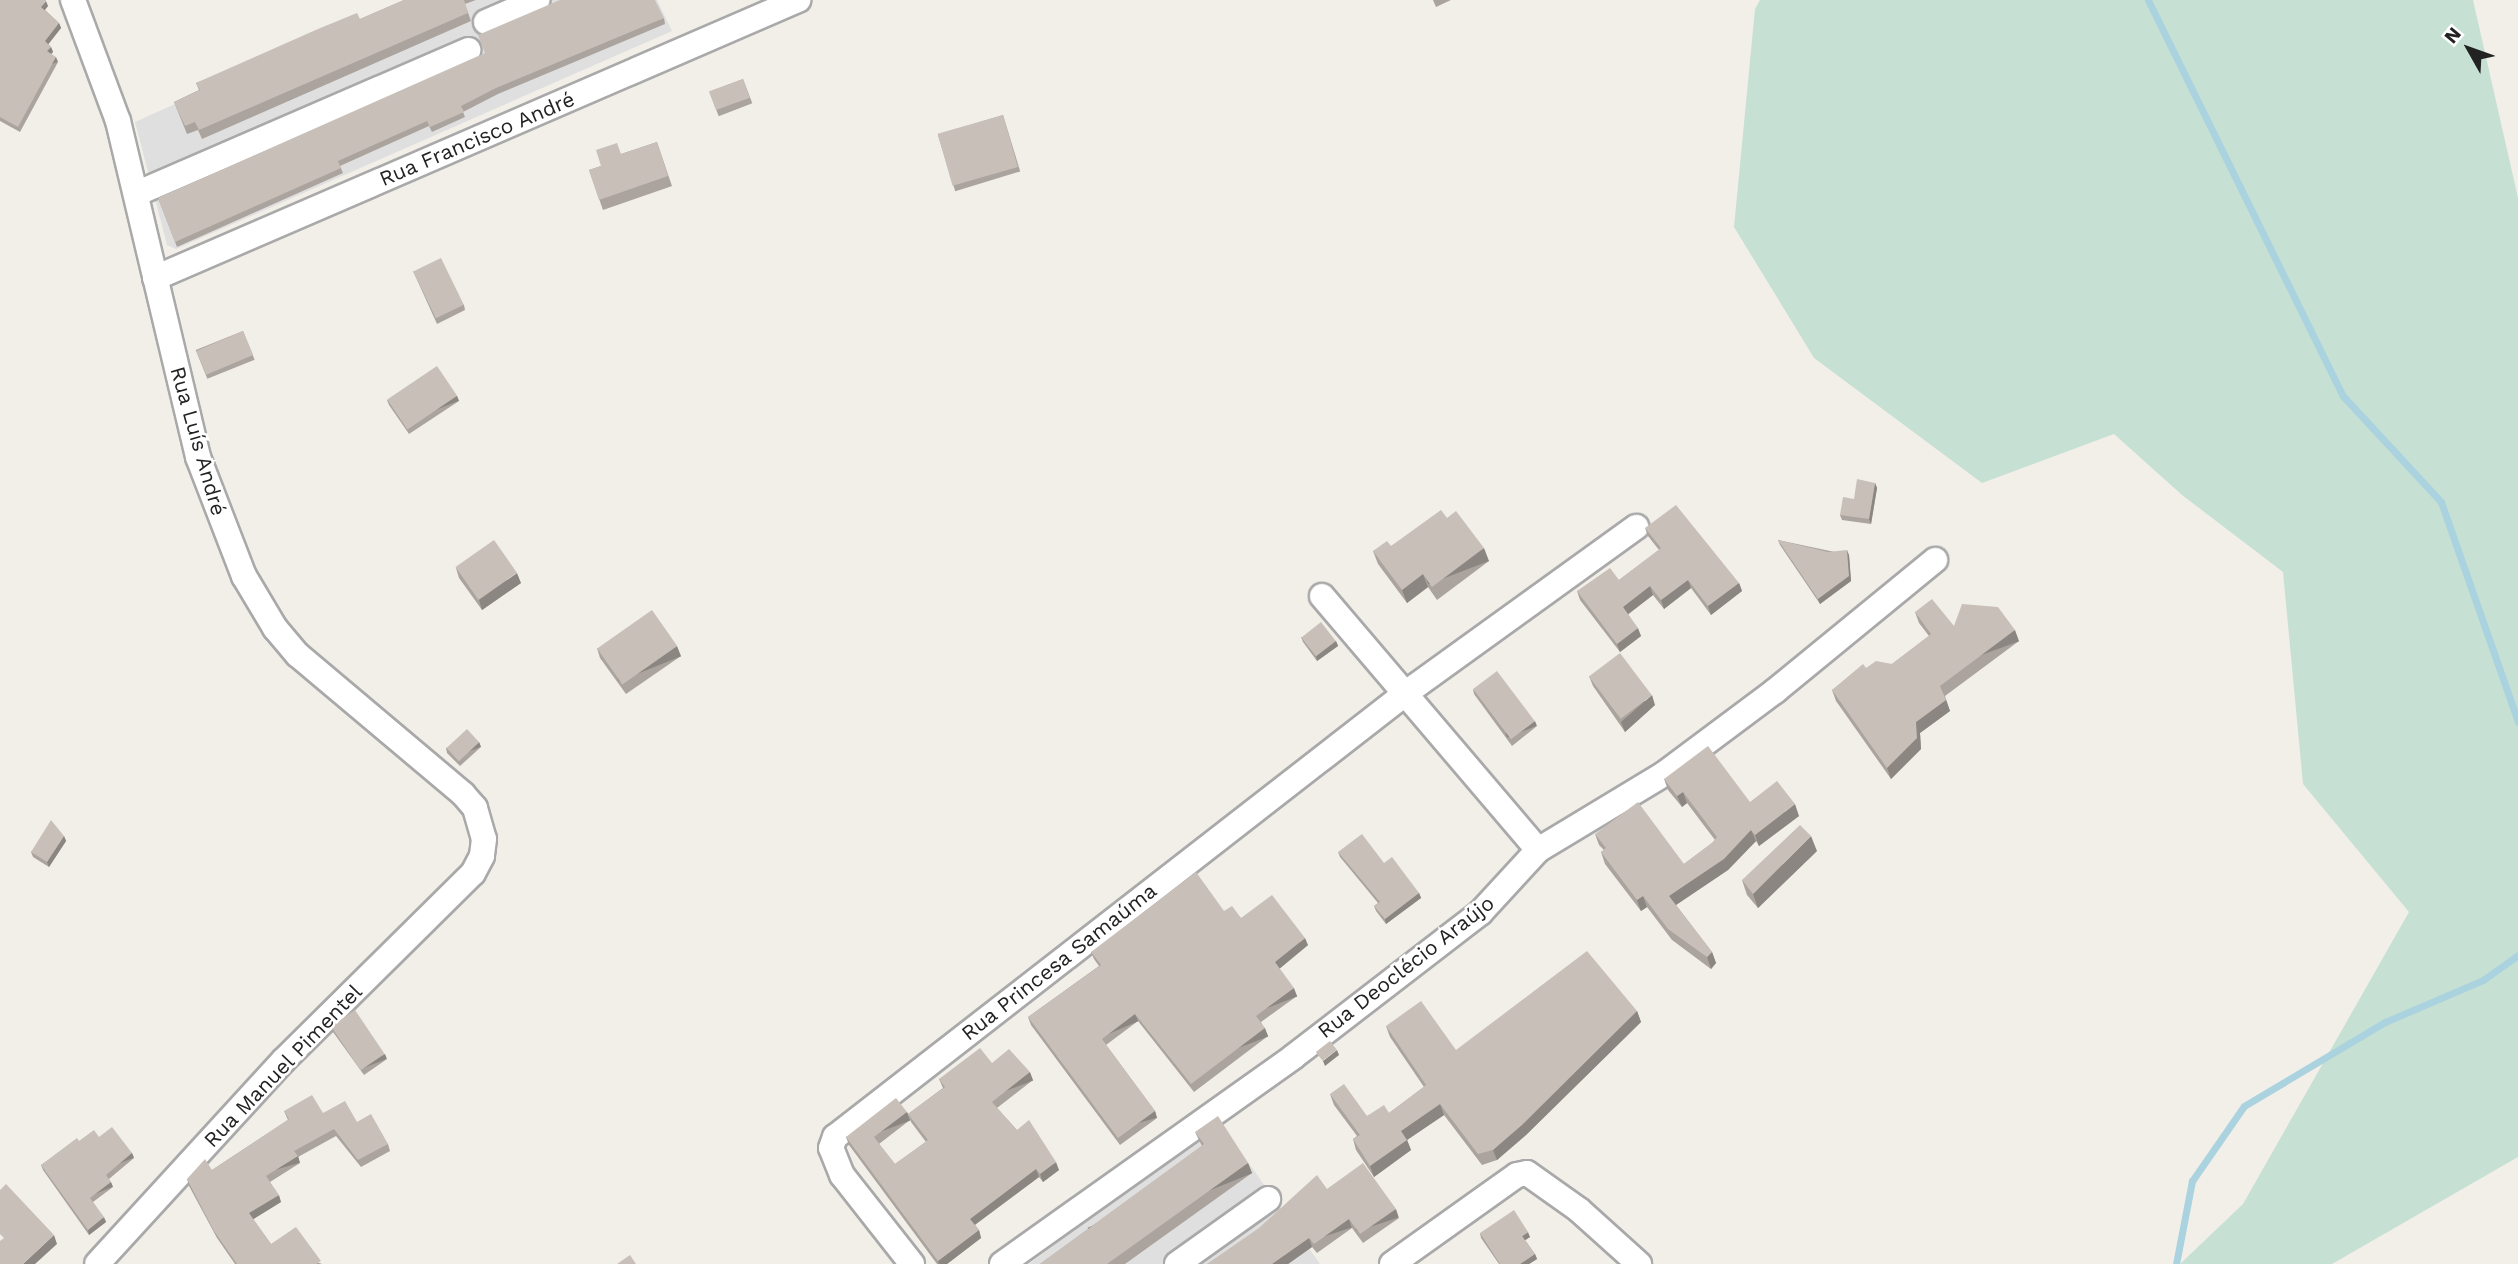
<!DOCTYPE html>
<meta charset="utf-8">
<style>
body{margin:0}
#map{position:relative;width:2518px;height:1264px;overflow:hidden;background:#f2efe9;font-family:"Work Sans",sans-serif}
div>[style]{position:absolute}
.residential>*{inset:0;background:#e0dfdf}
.wetland>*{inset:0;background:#c6e0d4}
.stream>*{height:7px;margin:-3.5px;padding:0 3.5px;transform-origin:3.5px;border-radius:3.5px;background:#aad3df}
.roads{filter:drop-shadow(2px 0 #a9a9a9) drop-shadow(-2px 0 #a9a9a9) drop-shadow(0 2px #a9a9a9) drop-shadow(0 -2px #a9a9a9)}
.minor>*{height:24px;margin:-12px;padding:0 12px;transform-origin:12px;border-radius:12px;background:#fff}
.wall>*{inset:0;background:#aba49e;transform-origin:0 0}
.shaded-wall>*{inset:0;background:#8b8681;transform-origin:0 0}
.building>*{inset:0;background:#c7bfb8;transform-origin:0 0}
span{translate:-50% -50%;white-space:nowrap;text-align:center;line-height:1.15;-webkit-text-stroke:5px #fff;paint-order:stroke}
.street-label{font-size:21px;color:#222}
.north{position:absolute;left:2434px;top:14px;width:70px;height:70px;-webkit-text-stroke:5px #fff;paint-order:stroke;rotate:310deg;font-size:19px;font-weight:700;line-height:28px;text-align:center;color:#222}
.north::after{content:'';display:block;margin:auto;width:24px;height:32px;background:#222;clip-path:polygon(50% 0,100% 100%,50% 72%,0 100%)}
</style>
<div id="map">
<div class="residential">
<div style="clip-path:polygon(406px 0,657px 0,672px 31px,176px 249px,167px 245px,135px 122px)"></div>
<div style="clip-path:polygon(1219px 1121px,1320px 1264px,1029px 1264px)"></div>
</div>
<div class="wetland">
<div style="clip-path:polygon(1760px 0,2473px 0,2518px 198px,2518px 1157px,2332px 1264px,2180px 1264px,2243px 1204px,2409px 912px,2303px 784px,2283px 572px,2182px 495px,2114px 434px,1982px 483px,1814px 358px,1734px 227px,1755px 9px)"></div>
</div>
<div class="stream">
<div style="left:2148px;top:0;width:441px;rotate:63.8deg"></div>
<div style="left:2343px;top:396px;width:144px;rotate:47.2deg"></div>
<div style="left:2441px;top:502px;width:233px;rotate:70.7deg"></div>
<div style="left:2176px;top:1264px;width:85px;rotate:-79.1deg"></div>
<div style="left:2192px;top:1181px;width:91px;rotate:-55.3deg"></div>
<div style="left:2244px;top:1106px;width:164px;rotate:-30.8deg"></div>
<div style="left:2385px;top:1022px;width:107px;rotate:-23.2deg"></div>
<div style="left:2483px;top:980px;width:43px;rotate:-35.5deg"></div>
</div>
<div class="roads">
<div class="minor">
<div style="left:73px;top:0;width:129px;rotate:69.6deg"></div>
<div style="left:118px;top:121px;width:345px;rotate:76.6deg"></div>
<div style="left:198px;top:457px;width:128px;rotate:68.9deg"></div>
<div style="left:244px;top:576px;width:61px;rotate:59.2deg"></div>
<div style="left:275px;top:628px;width:35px;rotate:50deg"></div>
<div style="left:298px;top:655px;width:216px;rotate:40.1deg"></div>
<div style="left:463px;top:794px;width:18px;rotate:49deg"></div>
<div style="left:475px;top:808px;width:32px;rotate:74deg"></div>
<div style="left:484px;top:839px;width:17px;rotate:97deg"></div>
<div style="left:482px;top:856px;width:19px;rotate:118deg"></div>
<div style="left:473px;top:873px;width:267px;rotate:135.3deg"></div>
<div style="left:283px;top:1061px;width:275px;rotate:132.5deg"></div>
<div style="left:486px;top:22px;width:56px;rotate:-23.3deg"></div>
<div style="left:138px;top:193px;width:360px;rotate:-23.4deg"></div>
<div style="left:155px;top:278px;width:701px;rotate:-23.38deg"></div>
<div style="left:1322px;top:596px;width:333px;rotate:49.6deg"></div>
<div style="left:912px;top:1264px;width:113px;rotate:-128.2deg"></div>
<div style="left:842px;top:1175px;width:29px;rotate:-112deg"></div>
<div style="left:831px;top:1148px;width:12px;rotate:-70deg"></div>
<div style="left:835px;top:1137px;width:723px;rotate:-37.87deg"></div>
<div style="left:1406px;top:693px;width:284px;rotate:-35.8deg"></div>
<div style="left:1002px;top:1264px;width:357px;rotate:-35.4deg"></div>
<div style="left:1293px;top:1057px;width:237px;rotate:-37.6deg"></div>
<div style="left:1481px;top:912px;width:84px;rotate:-47.4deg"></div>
<div style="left:1538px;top:850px;width:147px;rotate:-31.1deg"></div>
<div style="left:1664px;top:774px;width:139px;rotate:-36.8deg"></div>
<div style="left:1775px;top:691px;width:207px;rotate:-39.3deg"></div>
<div style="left:1177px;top:1264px;width:112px;rotate:-35.5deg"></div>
<div style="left:1392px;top:1264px;width:153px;rotate:-35.5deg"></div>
<div style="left:1517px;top:1175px;width:10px;rotate:-11deg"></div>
<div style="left:1527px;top:1173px;width:64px;rotate:35.4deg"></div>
<div style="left:1579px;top:1210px;width:81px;rotate:42deg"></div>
</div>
</div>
<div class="wall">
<div style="clip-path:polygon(0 0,48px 6px,45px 10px,59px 23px,61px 28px,48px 44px,51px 47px,53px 52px,51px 54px,58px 62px,20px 132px,0 121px)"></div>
<div style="clip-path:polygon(404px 0,476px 0,465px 4px,471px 21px,202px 139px,198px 130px,187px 134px,174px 102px,199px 90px,196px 83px,360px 19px)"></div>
<div style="clip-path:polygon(1433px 0,1451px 0,1436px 7px)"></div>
<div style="clip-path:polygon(664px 18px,665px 24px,498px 94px,463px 112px,465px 117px,432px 132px,429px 126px,340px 166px,343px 173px,177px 247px,158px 198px)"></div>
<div style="left:743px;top:79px;width:26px;height:36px;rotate:69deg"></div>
<div style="left:1003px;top:115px;width:59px;height:68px;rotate:73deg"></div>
<div style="clip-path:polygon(657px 142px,672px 186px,603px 210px,589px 170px,601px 166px,621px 154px)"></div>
<div style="clip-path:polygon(413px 271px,464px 305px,465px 310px,437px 324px)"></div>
<div style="left:243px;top:331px;width:31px;height:51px;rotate:68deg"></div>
<div style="clip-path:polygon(457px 396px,459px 401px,409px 434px,389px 405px,387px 400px)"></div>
<div style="clip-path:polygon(1875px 483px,1877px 488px,1871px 524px,1842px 520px,1840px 515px,1854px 499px)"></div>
<div style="clip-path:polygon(1447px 518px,1489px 561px,1437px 600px,1428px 587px,1407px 603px,1378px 564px,1373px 551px,1391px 546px)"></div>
<div style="clip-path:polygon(1645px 528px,1739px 583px,1742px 591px,1711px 615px,1691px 588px,1664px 609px,1653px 595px,1628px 614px,1641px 636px,1620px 652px,1580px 600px,1577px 591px,1619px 580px,1659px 550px,1648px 536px)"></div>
<div style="clip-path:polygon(1778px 540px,1849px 555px,1851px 581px,1820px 604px,1780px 545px)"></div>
<div style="clip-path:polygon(456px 568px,521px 583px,482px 610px,459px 578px)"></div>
<div style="clip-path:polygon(1915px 612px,1954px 626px,2019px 641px,1945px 696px,1950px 711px,1920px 733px,1921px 749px,1891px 779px,1836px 701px,1832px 690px,1866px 668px,1892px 664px,1929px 636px,1919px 623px)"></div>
<div style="clip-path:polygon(1301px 637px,1336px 641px,1338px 646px,1317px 661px,1303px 642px)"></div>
<div style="clip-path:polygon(597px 648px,681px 656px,626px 694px,600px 658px)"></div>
<div style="clip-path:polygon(1589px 676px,1655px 705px,1625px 732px,1593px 686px)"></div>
<div style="clip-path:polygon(1473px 689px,1537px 726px,1512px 746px,1474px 694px)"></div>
<div style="clip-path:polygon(479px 742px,481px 747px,460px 766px,447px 753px,446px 748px)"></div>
<div style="clip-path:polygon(1664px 779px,1799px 816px,1759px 846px,1756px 841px,1728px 870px,1676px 905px,1712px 952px,1716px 963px,1711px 969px,1672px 940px,1647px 907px,1641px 911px,1605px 864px,1601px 852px,1604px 850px,1599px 845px,1595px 834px,1684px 864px,1712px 843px,1715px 840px,1687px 803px,1682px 807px,1668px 790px)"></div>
<div style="clip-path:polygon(64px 836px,66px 841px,49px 867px,33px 857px,31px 852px)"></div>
<div style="clip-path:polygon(1817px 851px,1758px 908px,1747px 895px,1742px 880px)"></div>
<div style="clip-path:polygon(1338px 852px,1419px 893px,1421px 898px,1386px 924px,1376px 911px,1374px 906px,1378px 903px,1340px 857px)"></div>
<div style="clip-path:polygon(1224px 911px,1308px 945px,1279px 969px,1297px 996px,1261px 1022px,1268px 1036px,1194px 1092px,1138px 1021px,1106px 1045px,1155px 1111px,1157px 1118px,1120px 1145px,1031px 1025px,1028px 1017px,1099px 966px,1094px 959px,1091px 952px)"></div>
<div style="clip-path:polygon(1637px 1011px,1641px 1022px,1526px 1135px,1497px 1160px,1482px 1165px,1444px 1115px,1407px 1140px,1411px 1150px,1374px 1177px,1356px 1150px,1353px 1139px,1357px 1136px,1334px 1105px,1330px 1094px,1367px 1116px,1389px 1113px,1424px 1087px,1390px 1037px,1386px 1026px,1456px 1050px)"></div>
<div style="clip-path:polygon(332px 1027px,387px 1059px,364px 1075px,333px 1032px)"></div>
<div style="clip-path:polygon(992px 1063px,1033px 1080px,997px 1108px,1017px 1130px,1059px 1170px,1043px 1182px,1039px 1177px,975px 1225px,979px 1230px,981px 1238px,947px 1264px,937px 1264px,849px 1145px,846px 1137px,907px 1112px,910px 1120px,879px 1144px,895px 1164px,926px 1142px,911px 1122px,908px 1114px,943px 1088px,939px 1079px)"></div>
<div style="clip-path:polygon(284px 1111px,323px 1113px,357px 1122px,388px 1144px,390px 1151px,361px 1167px,336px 1136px,298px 1157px,300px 1163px,270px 1182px,281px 1202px,253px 1219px,271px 1244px,322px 1264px,235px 1264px,217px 1238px,189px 1186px,187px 1179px,212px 1170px,288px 1120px)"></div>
<div style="clip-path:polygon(1195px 1132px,1248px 1163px,1252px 1173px,1125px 1264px,1040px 1264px,1202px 1146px)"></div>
<div style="clip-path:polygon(99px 1137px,132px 1153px,134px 1158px,109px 1179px,113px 1187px,93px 1202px,106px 1222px,89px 1235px,43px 1170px,41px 1165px,79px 1141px)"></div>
<div style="clip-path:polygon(1327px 1189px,1399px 1218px,1363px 1243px,1352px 1228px,1317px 1253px,1312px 1247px,1288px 1264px,1207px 1264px)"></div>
<div style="clip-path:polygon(1480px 1233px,1530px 1237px,1525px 1240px,1535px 1254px,1537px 1259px,1529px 1264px,1499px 1264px,1481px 1238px)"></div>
</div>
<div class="shaded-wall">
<div style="clip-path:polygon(46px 1px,48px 6px,43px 12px,41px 7px)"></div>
<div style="clip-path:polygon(59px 23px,61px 28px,47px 46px,45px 41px)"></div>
<div style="clip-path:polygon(51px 47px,53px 52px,49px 56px,47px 51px)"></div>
<div style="left:56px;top:57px;width:5px;height:80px;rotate:68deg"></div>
<div style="left:457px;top:396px;width:5px;height:60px;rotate:68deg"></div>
<div style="clip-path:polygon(1875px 483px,1877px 488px,1871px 524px,1869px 519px)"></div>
<div style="left:1484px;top:548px;width:14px;height:65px;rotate:69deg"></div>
<div style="clip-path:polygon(1847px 550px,1849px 555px,1851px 581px,1820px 604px,1818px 599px)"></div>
<div style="clip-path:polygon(517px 573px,521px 583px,482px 610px,479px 600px)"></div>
<div style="clip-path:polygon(1423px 574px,1428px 587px,1407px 603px,1402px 590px)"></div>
<div style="clip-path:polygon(1688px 580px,1691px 588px,1664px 609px,1661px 600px)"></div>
<div style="clip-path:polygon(1739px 583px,1742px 591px,1711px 615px,1708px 606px)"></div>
<div style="clip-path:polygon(1650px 586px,1653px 595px,1626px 616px,1623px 607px)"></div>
<div style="clip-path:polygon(1638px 628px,1641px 636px,1620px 652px,1617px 644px)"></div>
<div style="left:2015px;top:630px;width:12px;height:94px;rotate:70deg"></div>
<div style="clip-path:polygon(1336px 641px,1338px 646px,1317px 661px,1316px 656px)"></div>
<div style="left:677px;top:646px;width:11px;height:67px;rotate:68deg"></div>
<div style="clip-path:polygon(1652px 695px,1655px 705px,1625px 732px,1621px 722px)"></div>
<div style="clip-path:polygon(1946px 700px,1950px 711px,1920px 733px,1921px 749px,1891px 779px,1887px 768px,1916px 722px)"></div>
<div style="left:1535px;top:721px;width:5px;height:32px;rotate:68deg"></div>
<div style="left:479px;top:742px;width:5px;height:28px;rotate:68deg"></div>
<div style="clip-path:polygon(1683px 792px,1687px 803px,1682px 807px,1677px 796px)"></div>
<div style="clip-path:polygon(1795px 804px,1799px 816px,1759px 846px,1755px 835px)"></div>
<div style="clip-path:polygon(1751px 830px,1756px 841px,1728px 870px,1673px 907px,1669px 896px)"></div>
<div style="clip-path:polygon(64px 836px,66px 841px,49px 867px,47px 862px)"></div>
<div style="clip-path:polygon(1811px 836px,1817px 851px,1758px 908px,1753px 894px)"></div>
<div style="clip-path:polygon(1419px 893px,1421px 898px,1386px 924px,1385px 919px)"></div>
<div style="clip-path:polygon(1643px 896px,1647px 907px,1641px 911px,1637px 900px)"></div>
<div style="clip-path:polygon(1305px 938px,1308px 945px,1278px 970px,1275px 962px)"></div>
<div style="clip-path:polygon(1712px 952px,1716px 963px,1711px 969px,1707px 957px)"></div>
<div style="left:1294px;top:988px;width:9px;height:47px;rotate:69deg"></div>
<div style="clip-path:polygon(1637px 1011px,1641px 1022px,1526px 1135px,1497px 1160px,1493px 1150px)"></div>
<div style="left:1135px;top:1014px;width:8px;height:41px;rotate:67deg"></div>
<div style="left:1265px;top:1028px;width:9px;height:93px;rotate:69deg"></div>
<div style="clip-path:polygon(1337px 1050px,1339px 1055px,1325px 1066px,1323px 1061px)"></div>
<div style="left:385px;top:1054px;width:5px;height:28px;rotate:68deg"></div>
<div style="left:1030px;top:1072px;width:9px;height:48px;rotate:69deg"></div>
<div style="clip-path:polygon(1440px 1104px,1444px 1115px,1407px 1140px,1411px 1150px,1374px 1177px,1370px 1166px,1401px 1131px)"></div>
<div style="left:1155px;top:1111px;width:7px;height:46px;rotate:74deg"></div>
<div style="left:907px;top:1112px;width:9px;height:41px;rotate:69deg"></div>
<div style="left:132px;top:1153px;width:5px;height:34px;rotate:68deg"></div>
<div style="left:298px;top:1156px;width:7px;height:38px;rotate:74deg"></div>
<div style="clip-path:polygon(1056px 1162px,1059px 1170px,1043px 1182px,1040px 1174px)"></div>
<div style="left:1248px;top:1163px;width:11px;height:173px;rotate:68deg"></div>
<div style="clip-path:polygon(1036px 1169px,1039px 1177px,973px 1226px,970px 1219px)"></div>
<div style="left:111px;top:1182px;width:5px;height:26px;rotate:68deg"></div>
<div style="clip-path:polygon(279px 1195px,281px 1202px,252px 1220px,249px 1213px)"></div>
<div style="left:1396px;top:1209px;width:9px;height:44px;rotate:72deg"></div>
<div style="clip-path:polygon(104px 1217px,106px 1222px,89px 1235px,88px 1230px)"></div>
<div style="left:1349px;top:1219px;width:9px;height:43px;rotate:72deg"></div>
<div style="clip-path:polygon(979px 1230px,981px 1238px,947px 1264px,939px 1264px,938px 1261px)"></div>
<div style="clip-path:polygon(1528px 1232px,1530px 1237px,1524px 1241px,1522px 1236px)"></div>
<div style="clip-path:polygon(54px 1235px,57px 1244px,35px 1264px,23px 1264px)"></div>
<div style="clip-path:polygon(1309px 1238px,1312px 1247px,1288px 1264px,1272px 1264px)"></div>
<div style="clip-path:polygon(1535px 1254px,1537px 1259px,1529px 1264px,1520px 1264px)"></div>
</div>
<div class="building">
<div style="clip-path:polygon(0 0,46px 0,46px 1px,41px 7px,59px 23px,45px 41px,51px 47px,47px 51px,56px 57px,18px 127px,0 117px)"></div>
<div style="clip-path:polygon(404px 0,464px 0,468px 13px,199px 130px,195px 122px,185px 126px,174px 102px,200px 90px,196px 83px,318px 29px,357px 13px,360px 19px)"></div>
<div style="clip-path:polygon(560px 0,655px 0,664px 18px,496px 88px,461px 106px,464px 112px,430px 127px,427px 121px,338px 161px,341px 168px,175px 242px,158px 198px,485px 53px,478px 35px)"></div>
<div style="left:743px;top:79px;width:20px;height:36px;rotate:70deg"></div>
<div style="left:1003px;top:115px;width:54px;height:68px;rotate:74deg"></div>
<div style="clip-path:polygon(657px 142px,668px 176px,599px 200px,589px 170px,601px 166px,596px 150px,617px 143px,621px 154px)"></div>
<div style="left:441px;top:258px;width:52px;height:31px;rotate:64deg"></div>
<div style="left:243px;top:331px;width:26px;height:51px;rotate:67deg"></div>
<div style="left:437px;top:366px;width:36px;height:60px;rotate:56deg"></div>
<div style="clip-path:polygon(1857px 479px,1875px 483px,1869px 519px,1840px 515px,1843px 497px,1854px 499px)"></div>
<div style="clip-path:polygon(1676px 505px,1739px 583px,1708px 606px,1688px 580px,1661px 600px,1650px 586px,1623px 607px,1638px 628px,1617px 644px,1577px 591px,1610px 568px,1619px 580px,1661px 548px,1645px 528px)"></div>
<div style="clip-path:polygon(1441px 510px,1447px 518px,1456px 511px,1484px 548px,1432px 587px,1423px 574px,1402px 590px,1373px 551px,1387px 541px,1391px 546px)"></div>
<div style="left:494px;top:540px;width:40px;height:47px;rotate:55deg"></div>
<div style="clip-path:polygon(1778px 540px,1828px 552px,1847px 550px,1849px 576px,1818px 599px)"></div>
<div style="clip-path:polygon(1932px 599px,1954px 626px,1962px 604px,1998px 607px,2015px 630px,1940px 686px,1946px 700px,1916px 722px,1917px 738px,1887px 768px,1832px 690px,1863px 664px,1866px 668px,1876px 661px,1892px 664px,1931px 634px,1915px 612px)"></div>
<div style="left:652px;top:610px;width:44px;height:67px;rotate:55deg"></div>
<div style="left:1321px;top:622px;width:24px;height:25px;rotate:52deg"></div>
<div style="left:1620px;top:653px;width:53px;height:39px;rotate:53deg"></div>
<div style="left:1497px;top:671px;width:63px;height:30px;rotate:53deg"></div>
<div style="left:467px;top:729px;width:18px;height:28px;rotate:47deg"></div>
<div style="clip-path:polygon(1708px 746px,1750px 802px,1777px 781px,1795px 804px,1755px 835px,1751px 830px,1724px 859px,1669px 896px,1712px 952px,1707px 957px,1668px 929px,1643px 896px,1637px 900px,1601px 852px,1606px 848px,1595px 834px,1638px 802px,1684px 864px,1712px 843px,1717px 837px,1683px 792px,1677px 796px,1664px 779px)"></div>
<div style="clip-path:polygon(51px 820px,64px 836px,47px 862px,31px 852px)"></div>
<div style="clip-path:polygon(1800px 825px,1811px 836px,1753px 894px,1742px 880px)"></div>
<div style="clip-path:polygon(1362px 834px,1384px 863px,1392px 857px,1419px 893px,1385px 919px,1374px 906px,1380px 902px,1338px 852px)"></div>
<div style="clip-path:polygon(1196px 872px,1224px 911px,1232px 906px,1241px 918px,1272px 895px,1305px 938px,1275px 962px,1294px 988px,1256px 1016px,1265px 1028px,1191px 1084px,1135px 1014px,1102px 1039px,1155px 1111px,1118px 1138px,1028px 1017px,1101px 965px,1091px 952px)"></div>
<div style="clip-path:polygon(1587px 951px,1637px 1011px,1522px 1125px,1493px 1150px,1478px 1154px,1440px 1104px,1401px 1131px,1407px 1140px,1370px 1166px,1353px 1139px,1360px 1135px,1330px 1094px,1344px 1084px,1367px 1116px,1384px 1105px,1389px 1113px,1426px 1085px,1386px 1026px,1421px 1001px,1456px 1050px)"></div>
<div style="left:355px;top:1010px;width:53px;height:29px;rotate:56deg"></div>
<div style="left:1330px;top:1041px;width:11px;height:18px;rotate:52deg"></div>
<div style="clip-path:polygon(980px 1048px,992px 1063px,1009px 1049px,1030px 1072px,992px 1102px,1017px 1130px,1029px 1120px,1056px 1162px,1040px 1174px,1036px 1169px,970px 1219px,979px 1230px,938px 1261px,846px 1137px,896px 1098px,907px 1112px,874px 1137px,895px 1164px,928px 1140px,908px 1114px,945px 1087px,939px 1079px)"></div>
<div style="clip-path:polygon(312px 1095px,323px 1113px,345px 1101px,357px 1122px,371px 1114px,388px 1144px,358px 1160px,334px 1129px,294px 1151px,298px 1156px,266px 1176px,279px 1195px,249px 1213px,271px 1244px,296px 1227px,321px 1261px,316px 1264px,237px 1264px,214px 1231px,187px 1179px,205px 1159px,212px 1170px,289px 1119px,284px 1111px)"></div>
<div style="clip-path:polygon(1218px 1116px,1248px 1163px,1107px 1264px,1040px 1264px,1204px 1144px,1195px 1132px)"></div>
<div style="clip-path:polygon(112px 1127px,132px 1153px,106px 1175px,111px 1182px,90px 1198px,104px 1217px,88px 1230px,41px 1165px,77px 1138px,79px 1141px,94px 1130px,99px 1137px)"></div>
<div style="clip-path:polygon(1363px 1163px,1396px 1209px,1360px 1234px,1349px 1219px,1314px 1244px,1309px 1238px,1272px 1264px,1207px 1264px,1259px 1228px,1317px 1175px,1327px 1189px)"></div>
<div style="clip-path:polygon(6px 1184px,54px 1235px,23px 1264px,0 1264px,0 1241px,4px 1238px,0 1234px,0 1190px)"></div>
<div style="clip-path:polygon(1514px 1210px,1528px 1232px,1522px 1236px,1535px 1254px,1520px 1264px,1500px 1264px,1480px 1233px)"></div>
<div style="clip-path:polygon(630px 1255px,636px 1264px,617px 1264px)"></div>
</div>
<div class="street-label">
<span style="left:477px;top:139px;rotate:-23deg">Rua Francisco André</span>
<span style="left:198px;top:441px;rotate:74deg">Rua Luís André</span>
<span style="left:1059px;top:962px;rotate:-38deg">Rua Princesa Samaúma</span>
<span style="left:1406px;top:967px;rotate:-38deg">Rua Deoclécio Araújo</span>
<span style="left:283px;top:1066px;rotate:-46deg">Rua Manuel Pimentel</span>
</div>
<div class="north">N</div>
</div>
